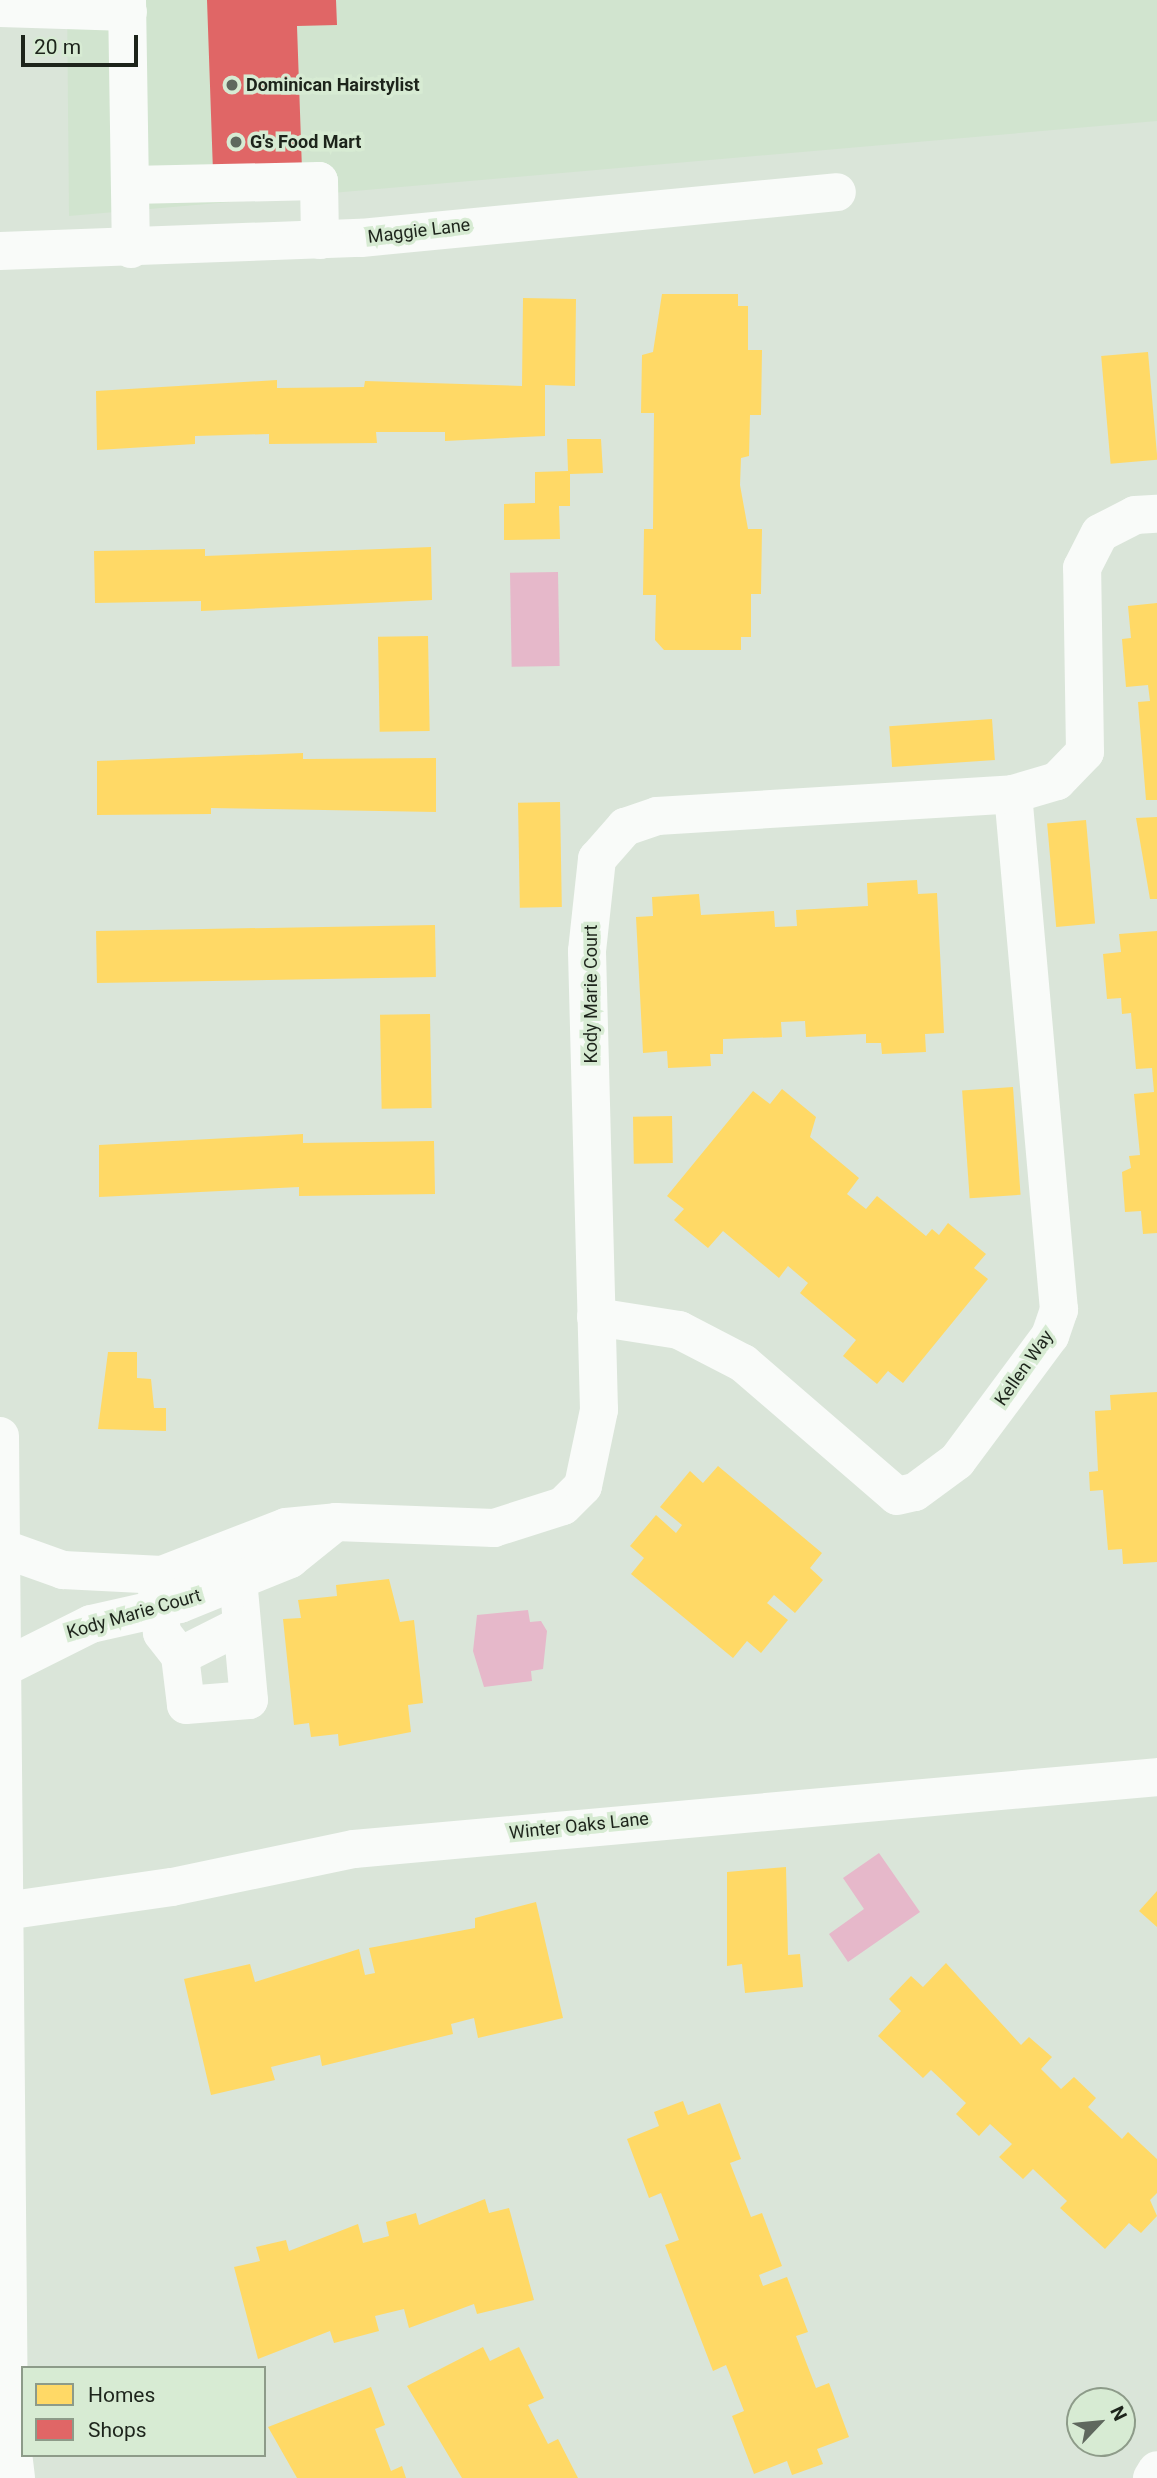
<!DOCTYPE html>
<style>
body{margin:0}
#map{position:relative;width:1157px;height:2478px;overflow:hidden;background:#dae5d9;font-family:Roboto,sans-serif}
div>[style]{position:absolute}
.built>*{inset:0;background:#d1e4cf}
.water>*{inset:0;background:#e6b8ca;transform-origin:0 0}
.homes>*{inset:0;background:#ffd966;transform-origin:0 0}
.shops>*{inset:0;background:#e06666}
.minor>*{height:38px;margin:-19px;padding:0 19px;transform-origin:19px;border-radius:19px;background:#f9fbf9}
.major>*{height:38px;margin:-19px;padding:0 19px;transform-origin:19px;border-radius:19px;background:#f9fbf9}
.dots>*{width:19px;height:19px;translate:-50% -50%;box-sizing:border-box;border:4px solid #d7ebd3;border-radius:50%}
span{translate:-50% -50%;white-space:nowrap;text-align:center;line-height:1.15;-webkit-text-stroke:7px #d7ebd3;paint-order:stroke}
.poi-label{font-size:18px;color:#1d241b;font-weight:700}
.left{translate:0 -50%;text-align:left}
.street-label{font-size:18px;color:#1d241b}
.legend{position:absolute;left:21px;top:2366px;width:245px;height:91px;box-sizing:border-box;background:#d7ebd3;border:2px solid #8d9b89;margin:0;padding:9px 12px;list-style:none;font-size:21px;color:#1d241b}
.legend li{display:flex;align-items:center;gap:14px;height:35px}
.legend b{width:35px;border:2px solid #8d9b89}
.north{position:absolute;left:1066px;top:2387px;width:70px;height:70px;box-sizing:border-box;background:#d7ebd3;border:2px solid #8d9b89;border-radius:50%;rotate:64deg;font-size:19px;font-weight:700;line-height:28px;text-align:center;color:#1d241b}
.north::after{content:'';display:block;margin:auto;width:24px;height:32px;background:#5f685e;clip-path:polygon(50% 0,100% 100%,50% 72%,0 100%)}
.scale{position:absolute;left:21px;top:35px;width:117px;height:32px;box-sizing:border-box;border:4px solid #1d241b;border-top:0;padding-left:9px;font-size:21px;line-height:24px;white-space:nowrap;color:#1d241b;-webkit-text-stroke:5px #d7ebd3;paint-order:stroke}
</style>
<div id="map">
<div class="built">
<div style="clip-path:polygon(67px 0,1157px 0,1157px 121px,69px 216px)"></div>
</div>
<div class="water">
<div style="left:558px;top:572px;width:94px;height:48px;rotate:89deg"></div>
<div style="clip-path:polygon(528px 1610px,530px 1622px,541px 1621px,547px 1631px,543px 1669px,531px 1671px,532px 1681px,484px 1687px,473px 1651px,477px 1615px)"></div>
<div style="clip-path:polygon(879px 1853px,920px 1912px,848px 1962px,829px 1934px,864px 1909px,843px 1878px)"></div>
</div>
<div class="homes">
<div style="clip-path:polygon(662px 294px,738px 294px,738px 306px,748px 306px,748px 350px,762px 350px,761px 415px,750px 415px,749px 456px,741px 458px,740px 485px,748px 529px,762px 529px,761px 594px,751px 594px,751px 637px,741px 637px,741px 650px,664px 650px,655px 640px,656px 595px,643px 595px,644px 529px,653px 529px,654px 413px,641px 413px,642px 355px,653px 352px)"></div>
<div style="clip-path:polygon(523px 298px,576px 299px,575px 386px,545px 385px,545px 436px,445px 441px,445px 432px,376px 432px,377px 443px,269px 444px,269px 434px,195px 436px,195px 444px,97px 450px,96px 391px,277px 380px,277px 388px,364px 387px,365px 381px,522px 386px)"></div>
<div style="left:1148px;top:352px;width:108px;height:47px;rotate:85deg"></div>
<div style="clip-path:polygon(567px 439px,601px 439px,603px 473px,570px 474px,570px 506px,559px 506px,560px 539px,504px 540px,504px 504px,535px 503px,535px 472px,568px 471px)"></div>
<div style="clip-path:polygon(431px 547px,432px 600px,201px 611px,201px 601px,95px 603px,94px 551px,205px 549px,205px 556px)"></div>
<div style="clip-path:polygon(1157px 603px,1157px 800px,1146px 800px,1138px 702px,1150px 701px,1148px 685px,1126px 687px,1122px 639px,1131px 638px,1128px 606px)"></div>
<div style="left:428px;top:636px;width:95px;height:50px;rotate:89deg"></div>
<div style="left:992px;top:719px;width:41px;height:103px;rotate:86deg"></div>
<div style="clip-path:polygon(303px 753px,303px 759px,436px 758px,436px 812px,211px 808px,211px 814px,97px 815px,97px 761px)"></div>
<div style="left:560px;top:802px;width:105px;height:42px;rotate:89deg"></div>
<div style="clip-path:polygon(1157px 817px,1157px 899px,1150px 899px,1136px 818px)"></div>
<div style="left:1086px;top:820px;width:104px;height:39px;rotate:85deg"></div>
<div style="clip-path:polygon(917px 880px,918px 894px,937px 893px,944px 1033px,925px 1034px,926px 1052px,882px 1054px,881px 1043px,866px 1043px,866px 1034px,806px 1037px,805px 1021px,781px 1022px,782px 1037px,723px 1039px,723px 1054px,710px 1054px,711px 1066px,668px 1068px,667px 1051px,643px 1053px,636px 917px,653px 916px,652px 897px,699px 894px,701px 915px,774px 911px,775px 927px,797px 926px,796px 910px,868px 906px,867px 883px)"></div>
<div style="left:435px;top:925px;width:52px;height:339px;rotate:89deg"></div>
<div style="clip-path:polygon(1157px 931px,1157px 1233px,1143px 1234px,1141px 1211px,1125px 1212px,1122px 1172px,1131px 1168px,1129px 1156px,1140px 1155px,1134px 1094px,1154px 1092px,1152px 1068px,1136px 1069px,1131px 1013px,1122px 1014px,1121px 998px,1107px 999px,1103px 954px,1121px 952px,1119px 934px)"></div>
<div style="left:430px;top:1014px;width:94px;height:50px;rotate:89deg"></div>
<div style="left:1013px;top:1087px;width:108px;height:51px;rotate:86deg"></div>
<div style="clip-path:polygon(782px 1089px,816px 1117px,810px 1137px,859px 1178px,847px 1194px,866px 1209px,877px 1196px,926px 1236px,932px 1229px,939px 1235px,948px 1223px,986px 1254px,974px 1268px,988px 1279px,903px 1383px,888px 1371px,877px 1384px,843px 1356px,856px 1340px,800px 1293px,808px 1283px,788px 1266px,779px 1278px,723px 1231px,708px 1248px,674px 1220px,684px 1209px,667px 1196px,753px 1091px,770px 1104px)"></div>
<div style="left:672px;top:1116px;width:47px;height:39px;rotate:89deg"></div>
<div style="clip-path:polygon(303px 1134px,303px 1143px,434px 1141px,435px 1194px,299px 1196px,299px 1187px,99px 1197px,99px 1145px)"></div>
<div style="clip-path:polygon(108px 1352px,137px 1352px,137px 1378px,151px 1379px,154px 1408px,166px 1408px,166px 1431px,98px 1429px)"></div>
<div style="clip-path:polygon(1157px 1392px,1157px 1562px,1123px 1564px,1122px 1549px,1108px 1550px,1103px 1490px,1090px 1491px,1089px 1472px,1098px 1471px,1095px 1411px,1111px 1410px,1110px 1395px)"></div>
<div style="clip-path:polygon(718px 1466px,822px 1553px,810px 1568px,823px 1580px,795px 1613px,774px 1595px,767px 1603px,788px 1620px,761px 1653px,747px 1641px,733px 1658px,631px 1574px,644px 1558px,630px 1546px,656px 1515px,676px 1533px,682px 1525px,660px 1507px,690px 1471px,703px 1483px)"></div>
<div style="clip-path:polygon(389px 1579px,400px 1622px,414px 1620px,423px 1703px,408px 1705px,411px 1732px,339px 1746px,338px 1734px,311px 1737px,309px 1723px,294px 1725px,283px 1619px,301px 1618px,298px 1600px,337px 1596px,336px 1585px)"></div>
<div style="clip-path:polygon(786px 1867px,788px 1955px,800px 1954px,803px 1987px,745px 1993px,742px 1964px,727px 1966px,727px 1872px)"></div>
<div style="clip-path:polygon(1157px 1891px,1157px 1927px,1139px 1911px)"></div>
<div style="clip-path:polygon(536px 1902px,563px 2018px,478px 2038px,474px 2018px,451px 2024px,453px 2034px,322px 2066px,320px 2055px,271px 2067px,275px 2080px,211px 2095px,184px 1979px,250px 1964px,255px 1982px,359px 1949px,365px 1975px,375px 1973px,369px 1948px,475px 1928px,475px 1918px)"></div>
<div style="clip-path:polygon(946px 1963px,1021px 2045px,1029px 2037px,1052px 2057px,1041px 2069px,1061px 2089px,1074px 2077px,1096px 2098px,1088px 2107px,1122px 2139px,1128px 2132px,1157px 2159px,1157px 2193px,1150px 2200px,1157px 2216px,1141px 2233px,1129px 2223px,1105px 2249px,1060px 2208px,1067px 2201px,1033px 2169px,1023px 2179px,999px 2157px,1012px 2144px,990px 2124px,979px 2136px,956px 2114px,966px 2103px,931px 2070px,923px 2078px,878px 2036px,901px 2011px,889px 1999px,911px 1976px,923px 1987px)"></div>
<div style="clip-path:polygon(683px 2101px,688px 2115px,720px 2103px,741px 2159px,730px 2163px,751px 2217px,762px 2213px,782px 2266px,759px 2275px,763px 2286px,787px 2277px,808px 2332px,796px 2336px,816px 2388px,829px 2383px,849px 2437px,817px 2449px,823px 2464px,792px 2475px,787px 2461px,754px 2474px,732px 2416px,744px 2411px,726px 2365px,713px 2371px,665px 2245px,679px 2240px,661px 2193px,649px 2198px,627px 2139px,659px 2126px,654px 2112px)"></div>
<div style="clip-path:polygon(485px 2199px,489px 2213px,509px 2208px,534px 2300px,477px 2314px,474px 2304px,409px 2328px,404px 2309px,375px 2316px,379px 2331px,334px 2343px,330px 2331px,258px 2359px,234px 2267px,260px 2261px,256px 2247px,286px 2240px,289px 2251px,358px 2224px,363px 2243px,389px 2236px,386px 2222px,416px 2213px,419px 2225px)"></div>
<div style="clip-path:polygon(483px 2347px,490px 2361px,519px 2347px,544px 2398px,528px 2405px,548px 2444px,558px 2439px,578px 2478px,462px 2478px,407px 2386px)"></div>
<div style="clip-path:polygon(371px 2387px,385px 2425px,375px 2429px,391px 2471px,402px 2466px,406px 2478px,297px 2478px,268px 2427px)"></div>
</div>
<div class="shops">
<div style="clip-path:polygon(207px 0,336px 0,337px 25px,297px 26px,302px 170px,213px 172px)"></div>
</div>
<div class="minor">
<div style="left:127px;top:0;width:249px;rotate:89.1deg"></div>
<div style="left:0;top:8px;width:128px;rotate:1.8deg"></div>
<div style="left:130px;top:185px;width:189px;rotate:-1.2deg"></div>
<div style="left:319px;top:181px;width:59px;rotate:89deg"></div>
<div style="left:0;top:251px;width:361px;rotate:-2.1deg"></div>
<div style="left:361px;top:238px;width:478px;rotate:-5.5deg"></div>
<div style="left:596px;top:1317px;width:84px;rotate:8.9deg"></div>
<div style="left:679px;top:1330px;width:72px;rotate:27.3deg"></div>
<div style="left:743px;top:1363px;width:203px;rotate:40.8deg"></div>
<div style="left:897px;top:1496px;width:18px;rotate:-13deg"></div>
<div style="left:915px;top:1492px;width:52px;rotate:-36.4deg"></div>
<div style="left:957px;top:1461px;width:156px;rotate:-53.4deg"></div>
<div style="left:1050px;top:1336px;width:28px;rotate:-71deg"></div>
<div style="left:1059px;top:1310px;width:518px;rotate:-95.09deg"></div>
<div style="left:4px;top:1549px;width:63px;rotate:19.6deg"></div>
<div style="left:63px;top:1570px;width:99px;rotate:2.9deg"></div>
<div style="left:162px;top:1575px;width:133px;rotate:-21.2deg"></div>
<div style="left:286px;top:1527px;width:50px;rotate:-5.7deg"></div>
<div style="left:336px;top:1522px;width:158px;rotate:2.2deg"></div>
<div style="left:494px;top:1528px;width:72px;rotate:-17.7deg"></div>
<div style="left:563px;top:1506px;width:28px;rotate:-45deg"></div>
<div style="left:583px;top:1486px;width:78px;rotate:-78.1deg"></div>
<div style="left:599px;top:1410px;width:459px;rotate:-91.5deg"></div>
<div style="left:587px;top:951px;width:93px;rotate:-83.8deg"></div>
<div style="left:597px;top:859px;width:43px;rotate:-48.8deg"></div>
<div style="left:625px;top:827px;width:34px;rotate:-19deg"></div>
<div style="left:657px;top:816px;width:357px;rotate:-3.5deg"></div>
<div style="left:1013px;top:794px;width:46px;rotate:-16.5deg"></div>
<div style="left:1057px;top:781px;width:40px;rotate:-46deg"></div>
<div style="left:1085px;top:752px;width:184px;rotate:-90.9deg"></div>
<div style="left:1082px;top:568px;width:39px;rotate:-63deg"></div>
<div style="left:1100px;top:533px;width:39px;rotate:-27deg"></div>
<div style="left:1135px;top:515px;width:22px;rotate:-3deg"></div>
<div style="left:156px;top:1582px;width:51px;rotate:83.3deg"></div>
<div style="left:162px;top:1633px;width:29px;rotate:52deg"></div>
<div style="left:180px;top:1656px;width:49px;rotate:83deg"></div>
<div style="left:186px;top:1705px;width:63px;rotate:-4.5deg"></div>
<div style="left:249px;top:1700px;width:121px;rotate:-95.2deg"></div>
<div style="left:238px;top:1580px;width:25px;rotate:-111deg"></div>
<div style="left:180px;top:1656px;width:69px;rotate:-26.6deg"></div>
<div style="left:5px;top:1667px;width:96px;rotate:-26.6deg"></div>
<div style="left:91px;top:1624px;width:91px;rotate:-12.7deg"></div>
<div style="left:180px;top:1604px;width:119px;rotate:-22.2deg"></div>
<div style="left:290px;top:1559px;width:59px;rotate:-38.8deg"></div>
<div style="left:5px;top:1911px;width:169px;rotate:-8.2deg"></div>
<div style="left:172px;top:1887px;width:186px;rotate:-11.8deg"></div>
<div style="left:354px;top:1849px;width:806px;rotate:-5.12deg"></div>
<div style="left:1152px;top:2478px;width:9px;rotate:-58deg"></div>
</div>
<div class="major">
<div style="left:0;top:1436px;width:984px;rotate:89.48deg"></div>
<div style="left:9px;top:2420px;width:58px;rotate:83.1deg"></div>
</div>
<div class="dots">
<div style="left:232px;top:85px;background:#5f685e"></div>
<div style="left:236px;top:142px;background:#5f685e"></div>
</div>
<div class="poi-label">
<span class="left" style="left:246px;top:85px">Dominican Hairstylist</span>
<span class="left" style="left:250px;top:142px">G's Food Mart</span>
</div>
<div class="street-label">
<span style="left:419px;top:231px;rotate:-7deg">Maggie Lane</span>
<span style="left:591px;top:994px;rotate:-90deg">Kody Marie Court</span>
<span style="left:1024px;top:1368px;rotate:-55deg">Kellen Way</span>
<span style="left:134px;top:1614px;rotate:-16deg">Kody Marie Court</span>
<span style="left:579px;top:1826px;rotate:-6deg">Winter Oaks Lane</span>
</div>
<ul class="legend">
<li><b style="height:19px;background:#ffd966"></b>Homes</li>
<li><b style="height:19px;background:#e06666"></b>Shops</li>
</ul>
<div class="north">N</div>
<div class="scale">20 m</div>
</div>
